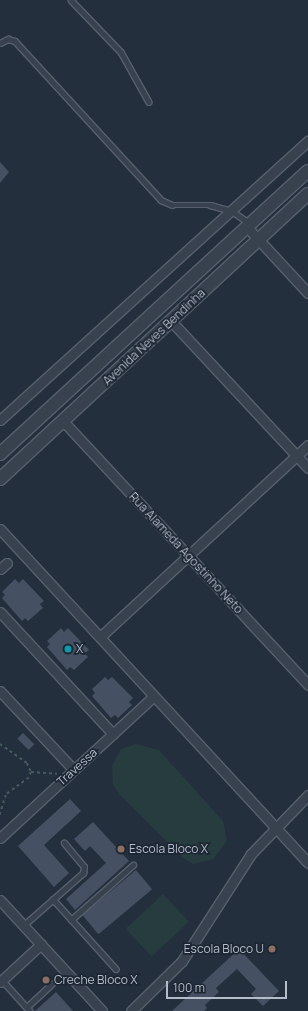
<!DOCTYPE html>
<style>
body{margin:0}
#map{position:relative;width:308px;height:1011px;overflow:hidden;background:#242f3e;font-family:Manrope,sans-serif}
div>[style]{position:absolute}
.green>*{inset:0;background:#263c3f;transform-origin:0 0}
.building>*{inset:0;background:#455162;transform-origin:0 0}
.path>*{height:1.5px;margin-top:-0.75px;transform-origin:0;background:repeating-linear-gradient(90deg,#44595c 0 3px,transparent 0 6px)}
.roads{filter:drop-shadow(1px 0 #565f6c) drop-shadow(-1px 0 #565f6c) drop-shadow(0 1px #565f6c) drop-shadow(0 -1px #565f6c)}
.service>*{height:4.5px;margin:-2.25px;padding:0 2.25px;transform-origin:2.25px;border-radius:2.25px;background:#38414e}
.minor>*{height:9px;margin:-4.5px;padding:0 4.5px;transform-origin:4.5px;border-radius:4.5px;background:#38414e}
.tertiary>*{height:12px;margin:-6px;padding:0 6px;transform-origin:6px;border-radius:6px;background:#38414e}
.dots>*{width:11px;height:11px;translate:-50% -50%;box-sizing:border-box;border:2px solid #1d2633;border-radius:50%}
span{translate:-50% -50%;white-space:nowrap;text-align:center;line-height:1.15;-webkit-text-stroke:3.5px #1d2633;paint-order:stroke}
.street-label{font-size:12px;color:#b4bcc9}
.poi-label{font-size:12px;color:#b4bcc9}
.left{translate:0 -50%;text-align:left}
.right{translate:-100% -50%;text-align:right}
.scale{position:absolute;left:166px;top:981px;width:121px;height:18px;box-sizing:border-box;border:2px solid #b4bcc9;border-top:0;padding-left:5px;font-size:12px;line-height:14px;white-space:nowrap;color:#b4bcc9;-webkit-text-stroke:3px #1d2633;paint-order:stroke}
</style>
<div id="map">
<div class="green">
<div style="clip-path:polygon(136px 744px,159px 750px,223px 821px,227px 841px,213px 859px,193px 864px,183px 858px,119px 794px,113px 784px,112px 766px,121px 749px)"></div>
<div style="left:163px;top:894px;width:38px;height:51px;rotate:47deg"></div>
</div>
<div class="building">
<div style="clip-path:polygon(0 162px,9px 172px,0 183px)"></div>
<div style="clip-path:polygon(15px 579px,19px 583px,23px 579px,44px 601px,40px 604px,43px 608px,28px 621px,25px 618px,22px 621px,2px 598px,5px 595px,2px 592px)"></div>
<div style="clip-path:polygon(61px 628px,64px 632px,68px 628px,89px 650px,85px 653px,88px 657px,74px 670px,70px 667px,67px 670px,47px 647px,50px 644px,47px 641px)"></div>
<div style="clip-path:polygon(105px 677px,108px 680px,112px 677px,133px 698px,129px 702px,132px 705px,118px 718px,115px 715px,111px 718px,92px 696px,95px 693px,92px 689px)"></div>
<div style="left:23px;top:733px;width:16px;height:8px;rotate:45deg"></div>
<div style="clip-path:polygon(70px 799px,81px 811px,44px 845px,69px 873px,54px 887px,18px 846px)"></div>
<div style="clip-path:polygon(93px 822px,129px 861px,75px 910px,66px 899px,106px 863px,90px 846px,85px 851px,74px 839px)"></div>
<div style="left:136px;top:870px;width:25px;height:70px;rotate:50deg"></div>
<div style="clip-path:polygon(239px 949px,279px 991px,263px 1006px,251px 994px,256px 989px,237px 969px,216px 988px,219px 992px,205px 1005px,207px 1008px,204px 1011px,172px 1011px)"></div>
<div style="clip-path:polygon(56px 992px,73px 1011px,35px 1011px)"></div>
</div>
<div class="path">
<div style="left:0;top:744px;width:33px;rotate:35deg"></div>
<div style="left:27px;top:763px;width:10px;rotate:66deg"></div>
<div style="left:31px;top:772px;width:6px;rotate:108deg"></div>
<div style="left:29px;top:778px;width:29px;rotate:144deg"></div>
<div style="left:6px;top:795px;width:21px;rotate:107deg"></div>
<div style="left:31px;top:772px;width:26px;rotate:4deg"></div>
</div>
<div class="roads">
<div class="service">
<div style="left:71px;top:0;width:72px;rotate:46.1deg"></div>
<div style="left:121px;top:52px;width:57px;rotate:60.8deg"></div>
<div style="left:0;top:43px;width:9px;rotate:-27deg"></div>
<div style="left:8px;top:39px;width:7px;rotate:16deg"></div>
<div style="left:15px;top:41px;width:216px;rotate:47.4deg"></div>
<div style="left:161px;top:200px;width:12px;rotate:24deg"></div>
<div style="left:172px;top:205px;width:38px"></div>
<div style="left:210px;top:205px;width:23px;rotate:15deg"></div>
<div style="left:232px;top:211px;width:21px;rotate:35deg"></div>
<div style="left:53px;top:899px;width:94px;rotate:48deg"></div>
<div style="left:71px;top:920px;width:83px;rotate:-41.6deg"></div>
<div style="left:24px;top:925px;width:79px;rotate:-41.4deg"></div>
<div style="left:83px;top:873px;width:6px;rotate:-81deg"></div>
<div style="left:84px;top:867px;width:31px;rotate:-130deg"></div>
<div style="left:2px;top:980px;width:42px;rotate:47.9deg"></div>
<div style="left:27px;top:1007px;width:34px;rotate:-43deg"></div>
</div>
<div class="minor">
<div style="left:247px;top:227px;width:90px;rotate:47.3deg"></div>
<div style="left:171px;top:321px;width:201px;rotate:47deg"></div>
<div style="left:0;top:420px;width:416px;rotate:-42.2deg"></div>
<div style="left:63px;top:421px;width:360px;rotate:47.1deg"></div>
<div style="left:0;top:529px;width:454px;rotate:47.3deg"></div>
<div style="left:0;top:569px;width:9px;rotate:-41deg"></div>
<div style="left:0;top:612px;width:166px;rotate:47.2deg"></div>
<div style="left:100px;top:637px;width:283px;rotate:-42.7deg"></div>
<div style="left:0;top:691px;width:108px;rotate:46.9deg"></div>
<div style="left:0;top:838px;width:209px;rotate:-42.7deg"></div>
<div style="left:0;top:900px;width:151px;rotate:47.4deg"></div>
<div style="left:0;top:982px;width:56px;rotate:-42.8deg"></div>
<div style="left:131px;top:1011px;width:71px;rotate:-44.4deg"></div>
<div style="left:182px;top:961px;width:127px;rotate:-57.2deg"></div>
<div style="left:251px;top:854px;width:82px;rotate:-46deg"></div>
</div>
<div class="tertiary">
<div style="left:0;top:454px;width:418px;rotate:-42.6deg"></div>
<div style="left:0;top:479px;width:420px;rotate:-42.8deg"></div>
</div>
</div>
<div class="dots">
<div style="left:68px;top:649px;background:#0f9aa8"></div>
<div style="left:121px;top:849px;background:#8d6e63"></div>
<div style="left:272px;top:949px;background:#8d6e63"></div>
<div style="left:46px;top:980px;background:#8d6e63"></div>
</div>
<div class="street-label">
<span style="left:154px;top:337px;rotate:-43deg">Avenida Neves Bendinha</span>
<span style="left:186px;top:553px;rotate:47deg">Rua Alameda Agostinho Neto</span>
<span style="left:77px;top:767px;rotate:-42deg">Travessa</span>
</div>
<div class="poi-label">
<span class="left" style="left:76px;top:649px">X</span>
<span class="left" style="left:129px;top:849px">Escola Bloco X</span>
<span class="right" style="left:264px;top:949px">Escola Bloco U</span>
<span class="left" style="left:54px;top:980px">Creche Bloco X</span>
</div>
<div class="scale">100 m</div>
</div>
